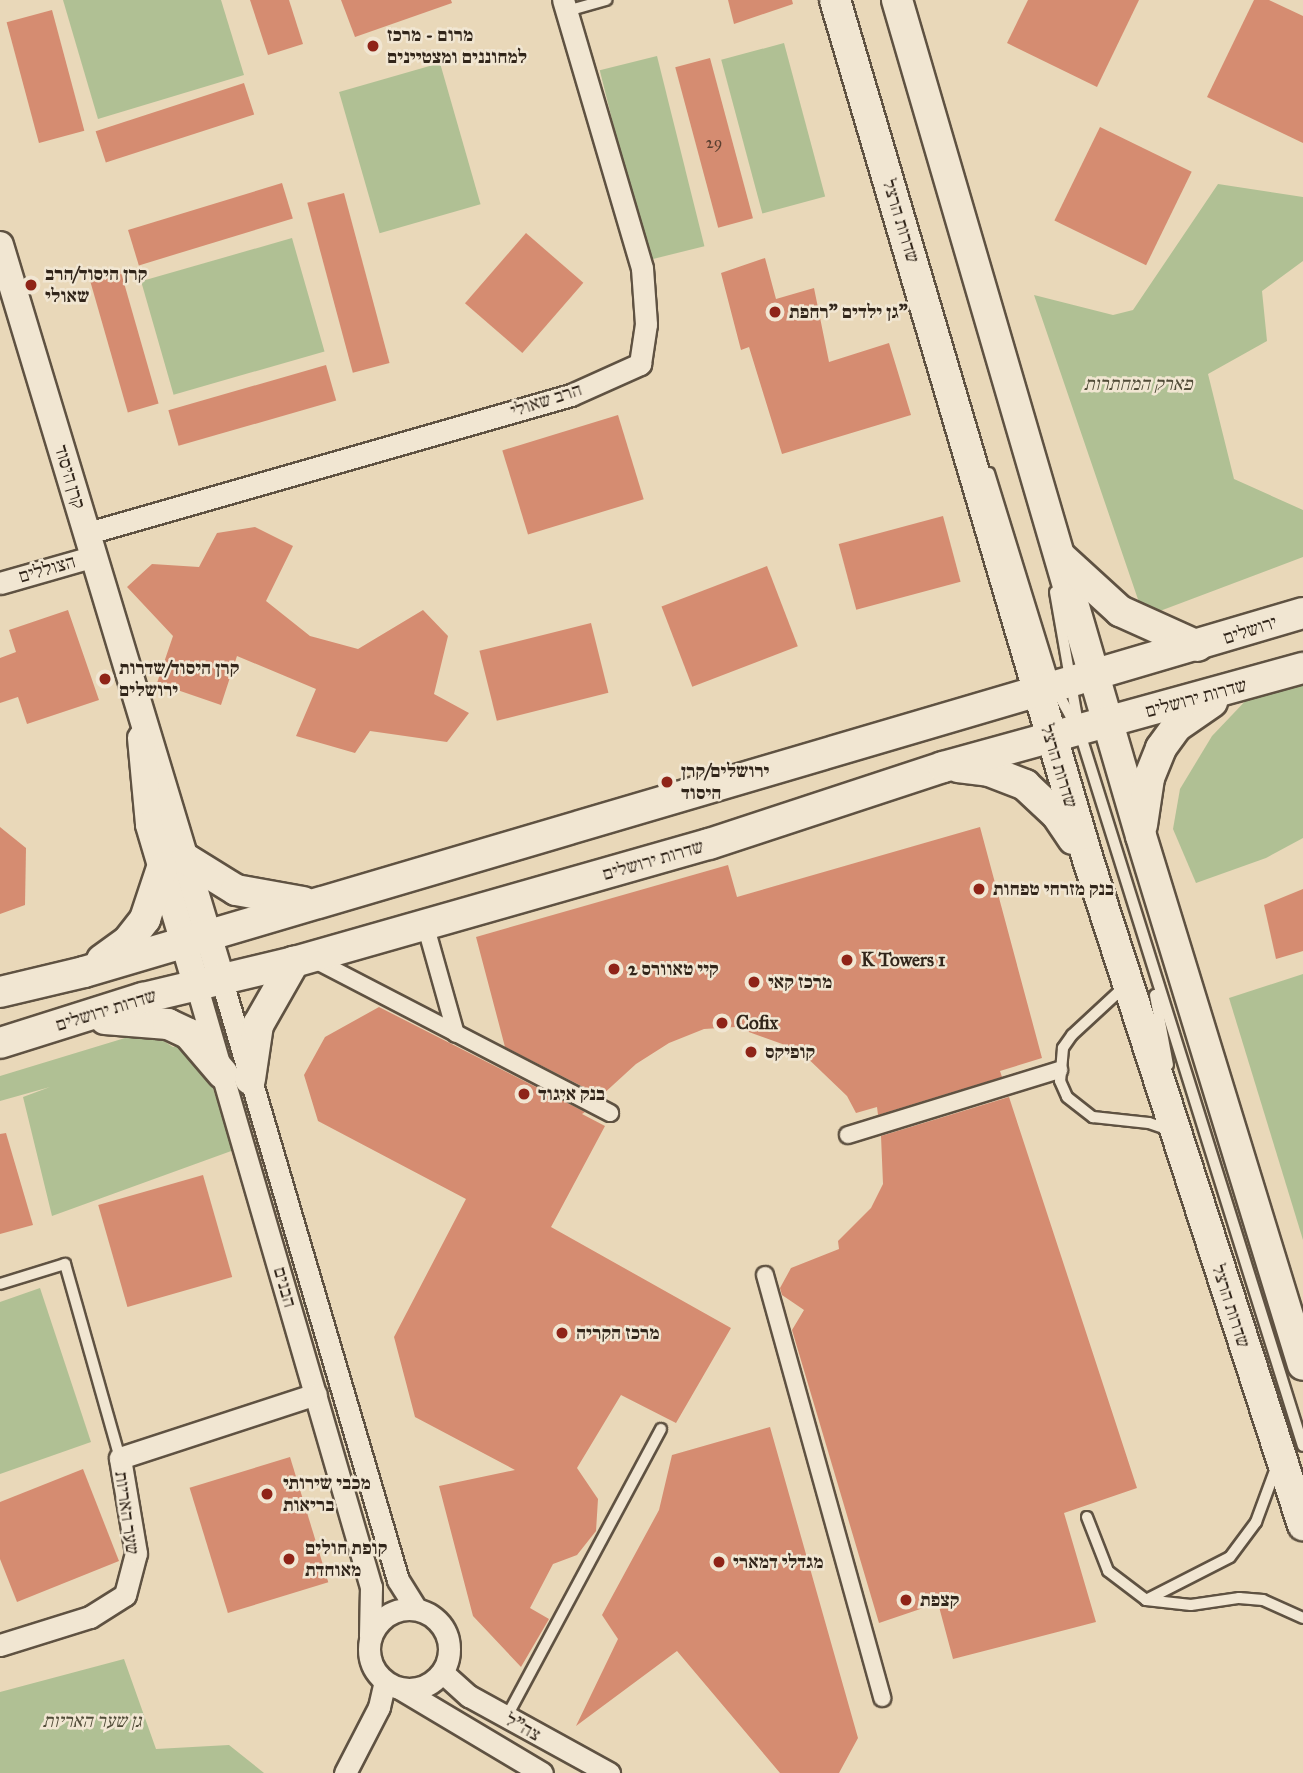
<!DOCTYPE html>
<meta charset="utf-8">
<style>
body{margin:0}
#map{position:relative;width:1303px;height:1773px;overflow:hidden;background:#e9d8b9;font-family:"IM FELL Great Primer","Frank Ruhl Libre",serif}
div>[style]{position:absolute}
.green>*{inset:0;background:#b0c094;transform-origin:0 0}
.building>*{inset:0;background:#d58c71;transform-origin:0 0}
.roads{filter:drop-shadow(2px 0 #5f5242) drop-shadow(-2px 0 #5f5242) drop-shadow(0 2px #5f5242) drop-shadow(0 -2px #5f5242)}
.service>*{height:10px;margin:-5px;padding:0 5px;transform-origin:5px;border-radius:5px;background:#f1e6d2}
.pedestrian>*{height:16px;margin:-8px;padding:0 8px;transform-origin:8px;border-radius:8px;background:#f1e6d2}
.minor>*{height:21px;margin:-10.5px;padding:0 10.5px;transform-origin:10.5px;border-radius:10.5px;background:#f1e6d2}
.minor>.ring{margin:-10.5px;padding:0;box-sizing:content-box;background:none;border:21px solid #f1e6d2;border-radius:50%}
.tertiary>*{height:26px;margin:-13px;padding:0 13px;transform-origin:13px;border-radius:13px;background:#f1e6d2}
.secondary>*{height:30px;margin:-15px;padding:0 15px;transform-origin:15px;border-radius:15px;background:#f1e6d2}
.dots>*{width:19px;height:19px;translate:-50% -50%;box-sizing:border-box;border:4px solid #f1e6d2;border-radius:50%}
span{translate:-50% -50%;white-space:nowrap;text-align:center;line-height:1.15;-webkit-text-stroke:5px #f1e6d2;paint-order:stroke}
.number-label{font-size:16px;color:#5a3f30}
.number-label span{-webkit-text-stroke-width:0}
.poi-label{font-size:19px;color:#31251a;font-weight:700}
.left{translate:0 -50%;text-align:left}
.street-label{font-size:19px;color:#31251a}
.park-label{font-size:19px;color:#514c38;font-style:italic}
</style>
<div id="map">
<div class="green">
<div style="clip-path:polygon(63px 0,221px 0,244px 75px,98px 119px)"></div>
<div style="left:784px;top:43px;width:159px;height:65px;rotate:75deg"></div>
<div style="left:657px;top:56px;width:196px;height:59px;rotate:76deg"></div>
<div style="left:440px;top:63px;width:147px;height:105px;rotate:74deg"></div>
<div style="clip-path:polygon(1218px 184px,1303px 197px,1303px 261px,1262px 291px,1267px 341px,1208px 374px,1234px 479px,1303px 510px,1303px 557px,1144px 617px,1034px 295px,1113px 315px,1133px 310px)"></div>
<div style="left:292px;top:238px;width:118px;height:157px;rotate:74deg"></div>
<div style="clip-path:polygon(1303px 681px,1303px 838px,1266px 858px,1196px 883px,1173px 829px,1180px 789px,1212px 736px,1251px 695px)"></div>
<div style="clip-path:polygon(1303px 974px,1303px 1240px,1229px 998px)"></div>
<div style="clip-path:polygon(148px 1031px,173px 1047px,178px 1045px,207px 1071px,234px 1150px,52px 1216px,23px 1097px,50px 1087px,0 1101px,0 1076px)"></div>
<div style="clip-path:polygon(40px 1288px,91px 1442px,0 1474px,0 1302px)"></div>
<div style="clip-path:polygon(124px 1659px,156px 1749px,229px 1745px,264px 1773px,0 1773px,0 1692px)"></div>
</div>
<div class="building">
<div style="clip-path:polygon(250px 0,289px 0,303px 44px,268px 55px)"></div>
<div style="clip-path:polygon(341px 0,451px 0,452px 3px,355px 37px)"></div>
<div style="clip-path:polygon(728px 0,792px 0,793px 4px,734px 24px)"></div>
<div style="clip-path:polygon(1028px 0,1139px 0,1097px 87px,1007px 43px)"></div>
<div style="clip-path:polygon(1254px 0,1269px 0,1303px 16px,1303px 143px,1207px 97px)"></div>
<div style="left:52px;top:10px;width:125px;height:47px;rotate:75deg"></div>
<div style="left:710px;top:58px;width:166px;height:36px;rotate:75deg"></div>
<div style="left:244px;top:83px;width:33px;height:156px;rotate:72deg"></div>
<div style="left:1100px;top:127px;width:102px;height:104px;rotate:26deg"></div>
<div style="left:282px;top:183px;width:37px;height:161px;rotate:73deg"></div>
<div style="left:344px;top:193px;width:176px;height:38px;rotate:75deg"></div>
<div style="left:526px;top:233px;width:76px;height:93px;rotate:41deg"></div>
<div style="clip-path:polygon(765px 258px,776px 299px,814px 288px,829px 362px,889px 343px,911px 415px,782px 454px,749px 347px,741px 350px,721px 273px)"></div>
<div style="left:120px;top:269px;width:140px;height:32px;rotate:74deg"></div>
<div style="left:326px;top:365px;width:37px;height:164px;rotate:74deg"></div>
<div style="left:618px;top:415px;width:88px;height:121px;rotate:73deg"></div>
<div style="left:943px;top:516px;width:68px;height:108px;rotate:75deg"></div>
<div style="clip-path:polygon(255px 527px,293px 546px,266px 601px,310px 636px,358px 649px,423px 610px,448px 636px,434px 694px,469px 713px,447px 742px,370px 731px,355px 753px,296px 736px,316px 689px,237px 656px,221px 705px,157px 683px,173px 636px,127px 587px,152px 564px,199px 567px,217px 533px)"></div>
<div style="left:767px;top:566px;width:86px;height:113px;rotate:69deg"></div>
<div style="clip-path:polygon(68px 610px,99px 700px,27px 724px,18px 697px,0 703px,0 658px,16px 652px,9px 630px)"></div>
<div style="left:591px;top:623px;width:72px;height:115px;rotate:76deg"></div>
<div style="clip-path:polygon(0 827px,26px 848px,25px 905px,0 914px)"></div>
<div style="clip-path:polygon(980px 827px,1042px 1058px,1000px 1071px,1002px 1077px,878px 1115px,877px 1107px,856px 1113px,847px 1096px,799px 1050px,735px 1027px,704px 1029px,669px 1043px,636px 1064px,601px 1096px,505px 1047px,476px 937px,728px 865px,737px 897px)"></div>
<div style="clip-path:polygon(1303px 889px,1303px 951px,1276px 959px,1264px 905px)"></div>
<div style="clip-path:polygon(379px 1007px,585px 1112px,582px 1114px,605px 1126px,551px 1227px,731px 1328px,676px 1423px,621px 1395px,577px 1468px,598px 1499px,596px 1531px,577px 1555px,553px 1564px,530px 1608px,549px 1619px,521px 1667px,473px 1616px,439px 1486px,515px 1470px,415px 1417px,394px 1337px,466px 1199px,318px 1121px,304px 1075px,325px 1037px)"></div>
<div style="clip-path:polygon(1009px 1097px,1137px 1488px,1064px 1513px,1096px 1622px,953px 1659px,938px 1603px,879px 1623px,792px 1330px,804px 1310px,782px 1295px,780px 1288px,791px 1268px,839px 1249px,838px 1241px,871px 1208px,883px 1184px,881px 1136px)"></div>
<div style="clip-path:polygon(6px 1133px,33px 1225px,0 1234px,0 1134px)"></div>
<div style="left:203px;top:1175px;width:106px;height:109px;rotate:74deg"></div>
<div style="clip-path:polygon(770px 1427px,858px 1738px,839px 1773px,780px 1773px,677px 1651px,576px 1726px,618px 1639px,602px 1615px,659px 1510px,672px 1455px)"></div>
<div style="left:290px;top:1457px;width:131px;height:105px;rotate:73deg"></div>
<div style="clip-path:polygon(83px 1469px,119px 1561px,17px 1602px,0 1559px,0 1502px)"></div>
</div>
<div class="roads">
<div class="service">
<div style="left:567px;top:11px;width:41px;rotate:-15.8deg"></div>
<div style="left:989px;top:473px;width:225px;rotate:72.9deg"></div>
<div style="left:1055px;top:688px;width:39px;rotate:61deg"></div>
<div style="left:1055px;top:592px;width:140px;rotate:80.1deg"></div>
<div style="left:1079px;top:730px;width:750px;rotate:72.63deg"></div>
<div style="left:1125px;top:986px;width:72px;rotate:137.2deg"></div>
<div style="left:1072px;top:1035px;width:16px;rotate:125deg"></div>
<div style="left:1063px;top:1048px;width:33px;rotate:95deg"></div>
<div style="left:1060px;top:1081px;width:17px;rotate:66deg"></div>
<div style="left:1067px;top:1097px;width:33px;rotate:38deg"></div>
<div style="left:1093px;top:1117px;width:56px;rotate:6.1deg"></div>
<div style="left:1149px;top:1123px;width:24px;rotate:19deg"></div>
<div style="left:1155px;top:995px;width:71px;rotate:79.5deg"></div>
<div style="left:0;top:1284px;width:68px;rotate:-17.1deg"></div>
<div style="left:65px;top:1264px;width:202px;rotate:74.2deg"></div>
<div style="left:1087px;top:1517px;width:58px;rotate:68.7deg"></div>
<div style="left:1108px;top:1571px;width:48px;rotate:37.3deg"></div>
<div style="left:1146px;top:1600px;width:45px;rotate:6.3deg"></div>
<div style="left:1191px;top:1605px;width:49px;rotate:-8.3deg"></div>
<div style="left:1239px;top:1598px;width:24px;rotate:5deg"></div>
<div style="left:1263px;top:1600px;width:44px;rotate:24.2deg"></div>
<div style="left:1146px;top:1600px;width:94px;rotate:-27.1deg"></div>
<div style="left:1230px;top:1557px;width:44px;rotate:-53.4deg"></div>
<div style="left:1256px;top:1522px;width:58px;rotate:-69.7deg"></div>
<div style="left:506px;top:1718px;width:328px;rotate:-61.8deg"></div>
</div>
<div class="pedestrian">
<div style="left:425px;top:924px;width:114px;rotate:74.3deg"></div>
<div style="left:311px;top:958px;width:337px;rotate:27.4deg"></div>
<div style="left:848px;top:1135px;width:221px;rotate:-17.1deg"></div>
<div style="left:765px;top:1275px;width:439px;rotate:74.5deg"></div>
</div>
<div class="minor">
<div style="left:88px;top:533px;width:502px;rotate:-15.95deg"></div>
<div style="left:571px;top:395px;width:76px;rotate:-24.2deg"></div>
<div style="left:640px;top:364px;width:40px;rotate:-81.5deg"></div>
<div style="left:646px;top:324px;width:56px;rotate:-94.1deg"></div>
<div style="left:642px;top:268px;width:279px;rotate:-106.4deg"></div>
<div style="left:0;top:583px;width:99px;rotate:-15.9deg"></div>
<div style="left:221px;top:978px;width:627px;rotate:73.62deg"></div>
<div style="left:398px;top:1580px;width:34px;rotate:58deg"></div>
<div style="left:196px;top:984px;width:628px;rotate:73.82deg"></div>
<div style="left:371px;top:1587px;width:49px;rotate:91.2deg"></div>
<div class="ring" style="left:369px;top:1609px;width:59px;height:59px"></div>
<div style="left:0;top:1645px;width:94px;rotate:-17.3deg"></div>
<div style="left:90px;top:1617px;width:41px;rotate:-32.2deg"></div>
<div style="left:125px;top:1595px;width:43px;rotate:-75.3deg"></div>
<div style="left:136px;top:1553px;width:96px;rotate:-99.6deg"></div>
<div style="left:120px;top:1458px;width:206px;rotate:-18.1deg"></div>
<div style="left:442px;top:1672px;width:36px;rotate:42deg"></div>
<div style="left:469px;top:1696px;width:160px;rotate:28.8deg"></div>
<div style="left:401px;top:1689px;width:164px;rotate:30.8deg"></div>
<div style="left:345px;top:1773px;width:74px;rotate:-62.7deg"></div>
<div style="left:379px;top:1707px;width:26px;rotate:-77deg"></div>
</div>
<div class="tertiary">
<div style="left:0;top:245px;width:766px;rotate:73.22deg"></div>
<div style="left:141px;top:738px;width:87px;rotate:84.7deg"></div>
<div style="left:149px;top:825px;width:166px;rotate:73.5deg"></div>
</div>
<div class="secondary">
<div style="left:835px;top:0;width:900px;rotate:73.6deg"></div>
<div style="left:1089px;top:863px;width:696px;rotate:72.09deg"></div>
<div style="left:897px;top:0;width:871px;rotate:73.73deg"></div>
<div style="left:1141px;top:836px;width:553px;rotate:72.97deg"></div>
<div style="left:1062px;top:558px;width:79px;rotate:42.4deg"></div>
<div style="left:1120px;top:611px;width:85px;rotate:24.2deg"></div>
<div style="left:958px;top:767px;width:31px;rotate:7deg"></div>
<div style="left:989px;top:771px;width:39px;rotate:21deg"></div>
<div style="left:1025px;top:785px;width:44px;rotate:43.2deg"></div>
<div style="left:1057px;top:815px;width:29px;rotate:56deg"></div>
<div style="left:1142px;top:825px;width:48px;rotate:-81.5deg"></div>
<div style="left:1149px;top:778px;width:32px;rotate:-68deg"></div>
<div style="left:1161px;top:748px;width:26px;rotate:-54deg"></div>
<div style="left:1176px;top:727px;width:44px;rotate:-34.8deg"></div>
<div style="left:186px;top:859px;width:59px;rotate:31.8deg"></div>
<div style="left:236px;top:890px;width:68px;rotate:10.2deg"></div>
<div style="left:102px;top:960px;width:32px;rotate:-36deg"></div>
<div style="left:128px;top:941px;width:28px;rotate:-52deg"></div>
<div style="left:145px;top:919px;width:54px;rotate:-71.6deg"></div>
<div style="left:0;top:992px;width:86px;rotate:-13.4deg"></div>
<div style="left:84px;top:972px;width:1271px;rotate:-16.41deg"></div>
<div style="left:105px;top:1019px;width:63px;rotate:4.5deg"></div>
<div style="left:168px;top:1024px;width:23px;rotate:25deg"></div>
<div style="left:189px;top:1034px;width:52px;rotate:49.6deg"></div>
<div style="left:0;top:1043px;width:150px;rotate:-17.5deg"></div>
<div style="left:143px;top:998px;width:155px;rotate:-13.4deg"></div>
<div style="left:294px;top:962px;width:431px;rotate:-15.9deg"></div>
<div style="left:709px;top:844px;width:246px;rotate:-18.2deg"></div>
<div style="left:943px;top:767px;width:373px;rotate:-15.4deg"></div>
<div style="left:250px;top:1079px;width:55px;rotate:-81.6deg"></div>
<div style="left:258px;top:1025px;width:73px;rotate:-60.3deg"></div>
</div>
</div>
<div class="dots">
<div style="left:373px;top:46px;background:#8f2418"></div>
<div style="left:31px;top:285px;background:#8f2418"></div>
<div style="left:775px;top:312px;background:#8f2418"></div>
<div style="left:105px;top:679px;background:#8f2418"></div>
<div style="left:667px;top:782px;background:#8f2418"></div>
<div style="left:979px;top:889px;background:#8f2418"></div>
<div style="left:847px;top:960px;background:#8f2418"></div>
<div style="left:614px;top:969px;background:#8f2418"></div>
<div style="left:754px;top:982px;background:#8f2418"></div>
<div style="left:722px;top:1023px;background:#8f2418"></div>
<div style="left:751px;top:1052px;background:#8f2418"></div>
<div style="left:524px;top:1094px;background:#8f2418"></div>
<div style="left:562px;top:1333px;background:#8f2418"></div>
<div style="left:267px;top:1494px;background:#8f2418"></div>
<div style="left:289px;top:1559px;background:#8f2418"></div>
<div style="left:719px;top:1562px;background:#8f2418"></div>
<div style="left:906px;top:1600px;background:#8f2418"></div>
</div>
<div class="number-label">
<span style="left:714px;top:143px">29</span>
</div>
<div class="poi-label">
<span class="left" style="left:387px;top:46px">מרום - מרכז<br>למחוננים ומצטיינים</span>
<span class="left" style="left:45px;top:285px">קרן היסוד/הרב<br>שאולי</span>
<span class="left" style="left:789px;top:312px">גן ילדים "רחפת"</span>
<span class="left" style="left:119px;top:679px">קרן היסוד/שדרות<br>ירושלים</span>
<span class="left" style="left:681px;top:782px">ירושלים/קרן<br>היסוד</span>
<span class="left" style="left:993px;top:889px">בנק מזרחי טפחות</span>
<span class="left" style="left:861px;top:960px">K Towers 1</span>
<span class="left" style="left:628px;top:969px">קיי טאוורס 2</span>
<span class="left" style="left:768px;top:982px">מרכז קאי</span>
<span class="left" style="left:736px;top:1023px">Cofix</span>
<span class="left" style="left:765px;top:1052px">קופיקס</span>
<span class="left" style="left:538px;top:1094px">בנק איגוד</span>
<span class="left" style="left:576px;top:1333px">מרכז הקריה</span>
<span class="left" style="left:283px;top:1494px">מכבי שירותי<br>בריאות</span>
<span class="left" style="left:305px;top:1559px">קופת חולים<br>מאוחדת</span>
<span class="left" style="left:733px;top:1562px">מגדלי דמארי</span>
<span class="left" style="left:920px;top:1600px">קצפת</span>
</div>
<div class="street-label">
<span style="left:901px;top:221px;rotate:73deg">שדרות הרצל</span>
<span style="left:546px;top:400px;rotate:-18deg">הרב שאולי</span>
<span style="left:70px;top:477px;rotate:73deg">קרן היסוד</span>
<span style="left:47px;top:569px;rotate:-16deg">הצוללים</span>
<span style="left:1250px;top:630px;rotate:-18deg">ירושלים</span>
<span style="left:1196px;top:698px;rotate:-15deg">שדרות ירושלים</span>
<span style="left:1059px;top:766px;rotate:73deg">שדרות הרצל</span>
<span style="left:653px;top:860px;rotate:-16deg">שדרות ירושלים</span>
<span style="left:106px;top:1010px;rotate:-17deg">שדרות ירושלים</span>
<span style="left:285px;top:1287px;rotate:74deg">הבנים</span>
<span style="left:1231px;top:1306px;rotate:72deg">שדרות הרצל</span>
<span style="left:127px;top:1513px;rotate:82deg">שער האריות</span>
<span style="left:523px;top:1727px;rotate:29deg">צה"ל</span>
</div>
<div class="park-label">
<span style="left:1138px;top:384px">פארק המחתרות</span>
<span style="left:92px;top:1721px">גן שער האריות</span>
</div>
</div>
